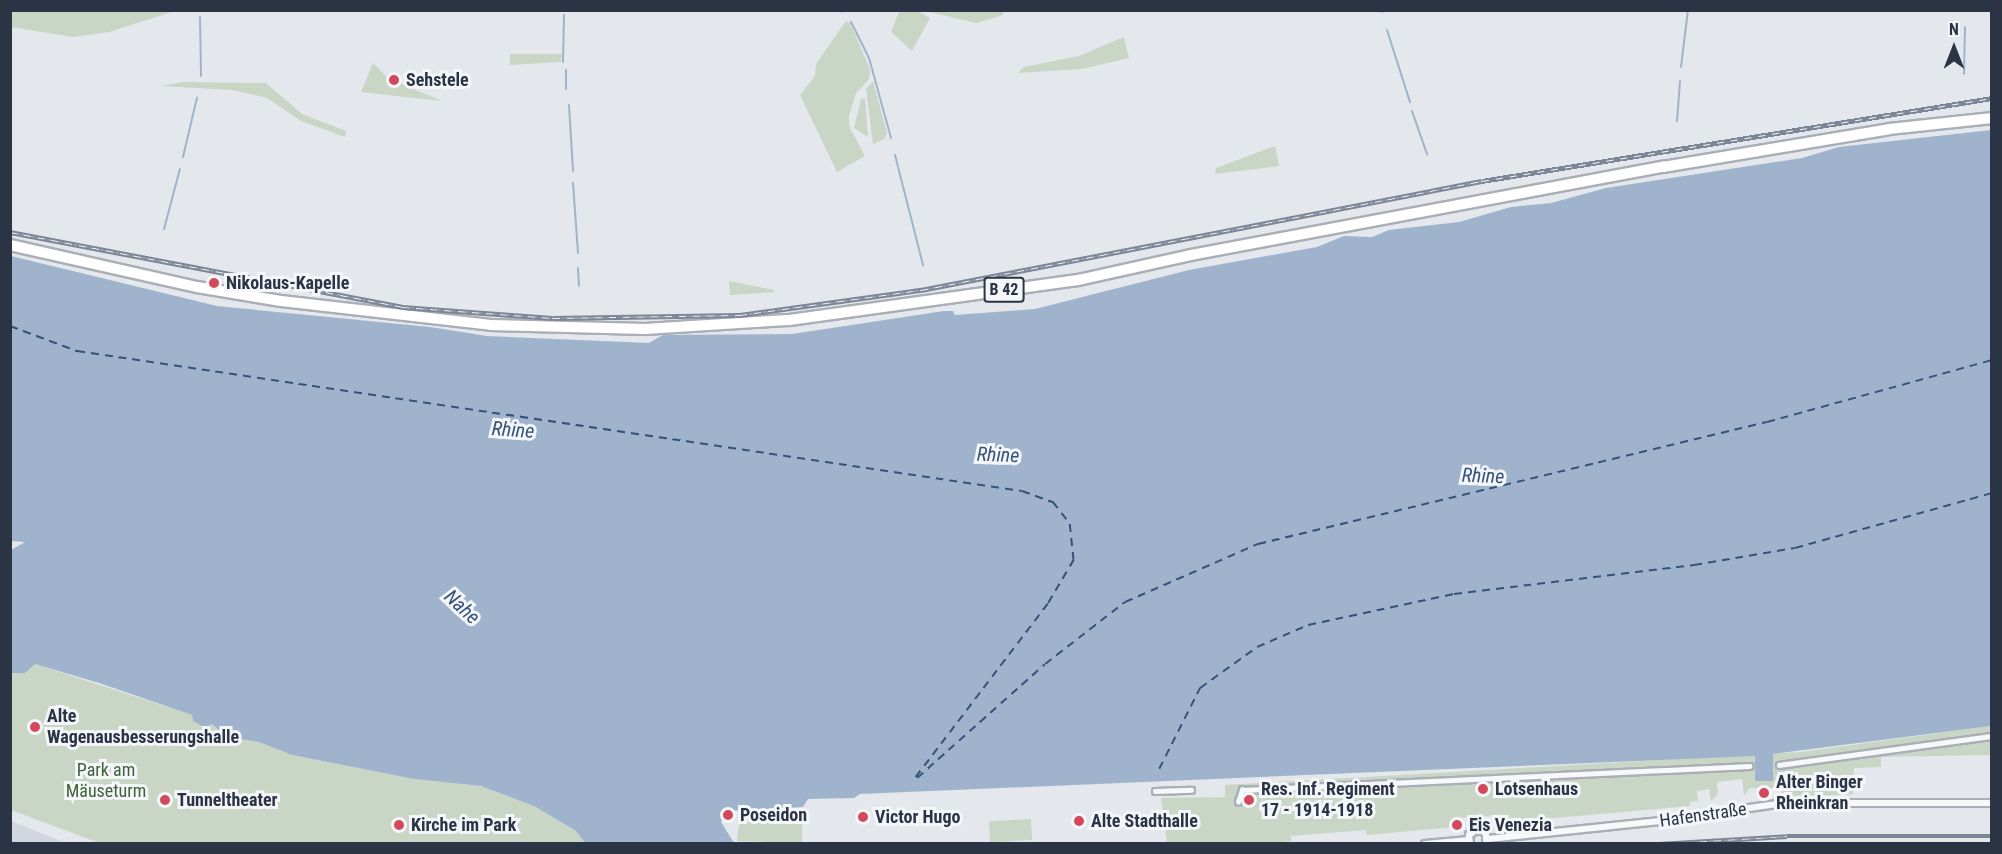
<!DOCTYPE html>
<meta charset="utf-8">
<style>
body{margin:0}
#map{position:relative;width:2002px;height:854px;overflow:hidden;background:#e4e7ec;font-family:"Roboto Condensed",sans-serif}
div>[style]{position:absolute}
.built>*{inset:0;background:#d2d6de}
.green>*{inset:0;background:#c9d6c5;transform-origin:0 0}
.water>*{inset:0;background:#9fb4cc}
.stream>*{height:2px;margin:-1px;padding:0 1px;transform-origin:1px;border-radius:1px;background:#9fb4cc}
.ferry>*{height:1.5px;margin-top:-0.75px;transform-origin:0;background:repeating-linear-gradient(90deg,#34527a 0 8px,transparent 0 14px)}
.roads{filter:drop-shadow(2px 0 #a9aeb7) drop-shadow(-2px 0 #a9aeb7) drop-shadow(0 2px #a9aeb7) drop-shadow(0 -2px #a9aeb7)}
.pedestrian>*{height:4.5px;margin:-2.25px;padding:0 2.25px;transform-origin:2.25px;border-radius:2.25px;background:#f7f8fa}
.minor>*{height:6px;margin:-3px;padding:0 3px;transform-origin:3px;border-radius:3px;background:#f7f8fa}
.primary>*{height:10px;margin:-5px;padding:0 5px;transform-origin:5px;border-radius:5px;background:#fff}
.rail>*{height:4.5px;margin-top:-2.25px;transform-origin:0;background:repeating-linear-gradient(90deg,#f4f6f9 0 7px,#7d8696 0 14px);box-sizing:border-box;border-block:2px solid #7d8696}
.dots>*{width:16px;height:16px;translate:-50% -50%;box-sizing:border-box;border:3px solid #f4f6f9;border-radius:50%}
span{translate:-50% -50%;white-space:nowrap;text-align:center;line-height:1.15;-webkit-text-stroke:6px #f4f6f9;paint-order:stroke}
.shield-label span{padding:2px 4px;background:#f4f6f9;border:2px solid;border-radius:4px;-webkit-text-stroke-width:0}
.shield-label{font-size:16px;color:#2b3445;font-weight:700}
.poi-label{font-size:18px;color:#2b3445;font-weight:700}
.left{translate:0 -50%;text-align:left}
.park-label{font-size:18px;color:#3f6138}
.street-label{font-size:18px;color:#2b3445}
.water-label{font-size:20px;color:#34527a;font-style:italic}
.frame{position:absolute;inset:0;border:12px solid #2b3445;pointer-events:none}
.north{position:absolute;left:1924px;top:18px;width:60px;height:60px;-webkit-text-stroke:4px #f4f6f9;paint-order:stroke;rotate:0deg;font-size:16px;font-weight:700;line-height:24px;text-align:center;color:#2b3445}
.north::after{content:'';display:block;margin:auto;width:21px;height:27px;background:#2b3445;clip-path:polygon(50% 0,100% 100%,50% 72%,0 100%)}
</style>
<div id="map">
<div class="built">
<div style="clip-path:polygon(10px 821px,11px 821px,66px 843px,11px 843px)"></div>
</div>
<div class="green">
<div style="clip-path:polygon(900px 10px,918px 11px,930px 18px,912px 51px,891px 32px)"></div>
<div style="clip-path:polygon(10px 11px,11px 10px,175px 11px,109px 32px,73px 37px,11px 27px)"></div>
<div style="clip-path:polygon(925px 11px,1003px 11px,1003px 15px,976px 23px)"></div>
<div style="clip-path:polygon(846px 21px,850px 23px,870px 69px,869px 79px,856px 93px,849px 116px,849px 126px,865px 156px,837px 172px,800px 95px,815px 76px,816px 64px)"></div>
<div style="clip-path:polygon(1124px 37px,1129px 58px,1082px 69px,1018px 73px,1024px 67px,1079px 56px)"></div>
<div style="clip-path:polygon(510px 54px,562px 54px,561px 62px,510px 65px)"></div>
<div style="clip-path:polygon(373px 63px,389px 79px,442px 101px,361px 92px)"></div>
<div style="clip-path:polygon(873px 81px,887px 133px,884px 139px,873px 144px,866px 89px)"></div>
<div style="clip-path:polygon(182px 82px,266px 83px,302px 114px,346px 131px,345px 137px,301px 121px,267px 98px,232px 90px,161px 86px)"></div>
<div style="clip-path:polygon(861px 99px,865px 99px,868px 137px,854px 128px)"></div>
<div style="clip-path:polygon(1275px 146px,1279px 166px,1215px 174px,1216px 168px)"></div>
<div style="clip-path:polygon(729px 281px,774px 290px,774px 292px,730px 295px)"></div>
<div style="clip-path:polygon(35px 664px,192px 715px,193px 721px,212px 724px,227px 737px,259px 742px,292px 755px,414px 779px,481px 786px,534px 806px,576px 831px,586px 843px,99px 843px,11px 810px,10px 673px)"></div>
<div style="clip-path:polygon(1991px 726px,1991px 755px,1881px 757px,1881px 767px,1854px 768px,1853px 794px,1846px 795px,1782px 796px,1781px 788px,1750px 788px,1744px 795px,1742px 779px,1717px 782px,1718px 794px,1711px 801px,1709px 789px,1697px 791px,1698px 801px,1690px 802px,1690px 806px,1498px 823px,1490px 816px,1454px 818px,1454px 827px,1367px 835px,1366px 830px,1291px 836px,1291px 841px,1263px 844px,1167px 843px,1161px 798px,1225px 797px,1225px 785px,1800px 752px)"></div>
<div style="clip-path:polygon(792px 817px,792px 824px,802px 824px,802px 843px,737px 841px,739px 823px)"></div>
<div style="left:1031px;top:819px;width:21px;height:42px;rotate:87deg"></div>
</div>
<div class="water">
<div style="clip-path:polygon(1991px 130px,1991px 726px,1773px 754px,1773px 781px,1755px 781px,1755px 756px,860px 794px,854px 798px,808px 799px,803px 807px,726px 811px,721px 822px,734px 843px,586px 844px,576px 831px,534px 806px,481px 786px,414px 779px,292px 755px,259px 742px,227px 737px,212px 724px,206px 728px,193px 721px,192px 715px,99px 683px,35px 664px,25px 673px,11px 673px,11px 550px,25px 542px,11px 541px,11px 256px,217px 306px,430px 327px,487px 336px,649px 343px,663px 335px,792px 334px,944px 311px,953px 311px,955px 315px,1035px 309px,1189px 270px,1317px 247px,1344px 236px,1372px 237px,1389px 230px,1459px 222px,1511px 207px,1551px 203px,1606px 188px,1802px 158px,1839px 147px)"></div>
</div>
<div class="stream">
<div style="left:841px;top:10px;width:2px;rotate:63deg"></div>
<div style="left:1967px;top:11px;width:1px;rotate:-90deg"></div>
<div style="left:1382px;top:12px;width:2px;rotate:-63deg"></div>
<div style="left:200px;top:17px;width:59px;rotate:89deg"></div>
<div style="left:851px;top:22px;width:40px;rotate:63.4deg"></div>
<div style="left:869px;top:58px;width:83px;rotate:74.6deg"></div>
<div style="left:1387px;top:30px;width:76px;rotate:72.3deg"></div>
<div style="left:563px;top:62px;width:47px;rotate:-88.8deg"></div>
<div style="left:1681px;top:67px;width:57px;rotate:-83deg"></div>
<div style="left:566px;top:70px;width:19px;rotate:90deg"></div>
<div style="left:1964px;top:74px;width:47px;rotate:-88.8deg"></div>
<div style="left:569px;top:105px;width:66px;rotate:86.5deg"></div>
<div style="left:1412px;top:111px;width:46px;rotate:70.8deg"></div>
<div style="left:1677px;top:121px;width:40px;rotate:-85.7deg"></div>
<div style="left:895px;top:155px;width:114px;rotate:75.7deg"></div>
<div style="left:183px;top:157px;width:61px;rotate:-76.7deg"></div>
<div style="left:573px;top:183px;width:70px;rotate:85.9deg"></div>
<div style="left:164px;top:229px;width:62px;rotate:-75.1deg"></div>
<div style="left:578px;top:268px;width:18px;rotate:87deg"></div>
</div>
<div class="ferry">
<div style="left:10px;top:326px;width:72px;rotate:20.5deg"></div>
<div style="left:77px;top:351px;width:955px;rotate:8.43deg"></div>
<div style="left:1022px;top:491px;width:33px;rotate:20deg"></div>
<div style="left:1053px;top:502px;width:28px;rotate:52deg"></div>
<div style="left:1070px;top:524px;width:36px;rotate:84deg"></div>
<div style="left:1074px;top:560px;width:51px;rotate:120.6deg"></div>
<div style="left:1048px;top:604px;width:221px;rotate:127.3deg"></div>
<div style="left:1159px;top:769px;width:91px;rotate:-63.2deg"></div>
<div style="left:1200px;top:688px;width:70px;rotate:-35.7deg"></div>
<div style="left:1257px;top:647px;width:56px;rotate:-23.3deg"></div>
<div style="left:1308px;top:625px;width:149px;rotate:-12deg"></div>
<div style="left:1454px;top:594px;width:242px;rotate:-6.9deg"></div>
<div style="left:1694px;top:565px;width:102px;rotate:-9.6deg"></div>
<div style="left:1795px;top:548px;width:205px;rotate:-15.6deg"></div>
<div style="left:917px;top:778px;width:171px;rotate:-41.7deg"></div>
<div style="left:1045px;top:664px;width:101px;rotate:-37.8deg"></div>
<div style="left:1125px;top:602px;width:145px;rotate:-23.6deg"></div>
<div style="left:1258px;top:544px;width:523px;rotate:-13.48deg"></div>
<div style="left:1767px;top:422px;width:233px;rotate:-15.4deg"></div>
</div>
<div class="roads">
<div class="pedestrian">
<div style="left:1779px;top:765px;width:215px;rotate:-7.8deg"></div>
<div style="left:1155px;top:791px;width:36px;rotate:-2deg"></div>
<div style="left:1238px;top:802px;width:13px;rotate:-72deg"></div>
<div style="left:1242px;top:790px;width:508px;rotate:-2.71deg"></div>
</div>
<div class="minor">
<div style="left:1488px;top:839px;width:173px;rotate:-6deg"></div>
<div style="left:1660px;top:821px;width:125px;rotate:-8.3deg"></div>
<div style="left:1784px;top:803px;width:208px"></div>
<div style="left:1470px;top:843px;width:8px;rotate:-97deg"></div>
<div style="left:1469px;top:835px;width:11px;rotate:-34deg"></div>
<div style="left:1478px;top:829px;width:9px;rotate:27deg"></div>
<div style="left:1486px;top:833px;width:11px;rotate:90deg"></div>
<div style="left:1425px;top:844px;width:44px;rotate:-5.2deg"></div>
</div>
<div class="primary">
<div style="left:10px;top:245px;width:192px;rotate:12.7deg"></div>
<div style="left:197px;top:287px;width:85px;rotate:9.5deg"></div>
<div style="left:281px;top:301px;width:211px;rotate:6.5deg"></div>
<div style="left:491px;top:325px;width:154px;rotate:1.5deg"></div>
<div style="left:645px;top:329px;width:144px;rotate:-3.6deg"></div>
<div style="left:789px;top:320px;width:292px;rotate:-7.9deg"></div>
<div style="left:1078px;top:280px;width:116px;rotate:-12.5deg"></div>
<div style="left:1191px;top:255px;width:480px;rotate:-10.6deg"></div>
<div style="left:1663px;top:167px;width:229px;rotate:-9.5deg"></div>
<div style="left:1889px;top:129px;width:104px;rotate:-6.1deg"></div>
</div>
</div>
<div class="rail">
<div style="left:10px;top:232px;width:399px;rotate:10.8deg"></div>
<div style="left:402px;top:307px;width:151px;rotate:4.2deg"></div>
<div style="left:553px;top:318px;width:187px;rotate:-0.9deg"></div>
<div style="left:740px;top:315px;width:183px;rotate:-7.9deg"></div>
<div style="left:921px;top:290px;width:571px;rotate:-11deg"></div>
<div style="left:1482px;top:181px;width:517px;rotate:-9.24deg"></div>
<div style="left:1658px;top:844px;width:129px;rotate:-3.5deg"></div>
<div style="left:1787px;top:836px;width:205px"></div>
</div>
<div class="dots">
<div style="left:394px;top:80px;background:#d1495b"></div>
<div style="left:214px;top:283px;background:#d1495b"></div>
<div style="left:35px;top:727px;background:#d1495b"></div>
<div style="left:1483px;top:789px;background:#d1495b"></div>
<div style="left:1764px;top:793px;background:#d1495b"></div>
<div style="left:165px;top:800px;background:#d1495b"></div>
<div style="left:1249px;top:800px;background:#d1495b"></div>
<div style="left:728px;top:815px;background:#d1495b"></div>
<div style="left:863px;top:817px;background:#d1495b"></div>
<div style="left:1079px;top:821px;background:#d1495b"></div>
<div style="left:399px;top:825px;background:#d1495b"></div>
<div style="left:1457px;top:825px;background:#d1495b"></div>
</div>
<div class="shield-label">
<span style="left:1004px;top:290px">B 42</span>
</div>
<div class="poi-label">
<span class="left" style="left:406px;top:80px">Sehstele</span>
<span class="left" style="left:226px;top:283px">Nikolaus-Kapelle</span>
<span class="left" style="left:47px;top:727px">Alte<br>Wagenausbesserungshalle</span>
<span class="left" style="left:1776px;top:793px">Alter Binger<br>Rheinkran</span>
<span class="left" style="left:1495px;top:789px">Lotsenhaus</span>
<span class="left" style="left:1261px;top:800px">Res. Inf. Regiment<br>17 - 1914-1918</span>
<span class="left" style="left:177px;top:800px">Tunneltheater</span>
<span class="left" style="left:740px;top:815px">Poseidon</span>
<span class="left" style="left:875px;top:817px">Victor Hugo</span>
<span class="left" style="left:1091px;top:821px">Alte Stadthalle</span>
<span class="left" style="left:411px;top:825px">Kirche im Park</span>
<span class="left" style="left:1469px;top:825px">Eis Venezia</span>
</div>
<div class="park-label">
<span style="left:106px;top:781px">Park am<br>Mäuseturm</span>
</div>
<div class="street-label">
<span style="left:1703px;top:815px;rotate:-8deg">Hafenstraße</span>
</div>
<div class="water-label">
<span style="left:513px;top:430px;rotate:4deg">Rhine</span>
<span style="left:998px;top:455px;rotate:2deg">Rhine</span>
<span style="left:1483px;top:476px;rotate:2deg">Rhine</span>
<span style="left:462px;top:607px;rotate:43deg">Nahe</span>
</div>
<div class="frame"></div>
<div class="north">N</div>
</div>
